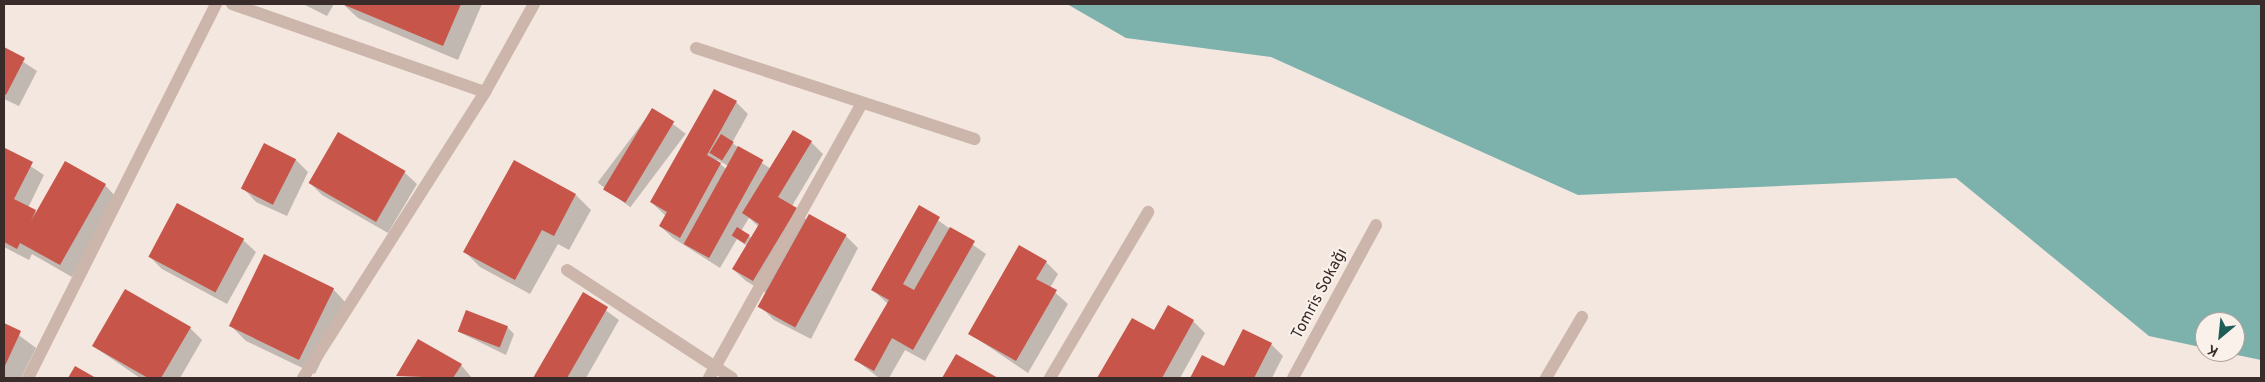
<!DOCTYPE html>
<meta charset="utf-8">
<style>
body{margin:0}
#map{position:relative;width:2265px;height:382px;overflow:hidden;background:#f3e7df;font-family:Overpass,sans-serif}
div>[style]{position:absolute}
.water>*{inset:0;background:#7db1ac}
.shadow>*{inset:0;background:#0003;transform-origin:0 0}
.building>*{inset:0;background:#c75549;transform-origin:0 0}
.minor>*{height:12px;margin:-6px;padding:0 6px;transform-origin:6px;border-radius:6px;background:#ccb5aa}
span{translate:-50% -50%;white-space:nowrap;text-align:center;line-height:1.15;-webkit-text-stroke:4px #faf1eb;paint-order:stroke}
.street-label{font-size:16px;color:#392c2a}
.frame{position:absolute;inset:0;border:5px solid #392c2a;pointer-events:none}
.north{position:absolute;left:2195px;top:312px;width:50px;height:50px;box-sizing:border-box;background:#faf1eb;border:1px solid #ada29e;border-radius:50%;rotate:208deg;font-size:14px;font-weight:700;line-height:20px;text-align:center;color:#392c2a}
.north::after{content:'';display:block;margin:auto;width:18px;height:22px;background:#1e5c57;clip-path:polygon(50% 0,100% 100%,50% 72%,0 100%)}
</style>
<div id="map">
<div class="water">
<div style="clip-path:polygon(1067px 4px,2261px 4px,2261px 360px,2223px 352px,2235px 352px,2235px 322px,2205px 322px,2205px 348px,2149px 336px,1956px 178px,1578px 195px,1271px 57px,1126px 38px)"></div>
</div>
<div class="shadow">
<div style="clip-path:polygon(303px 4px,334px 4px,327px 16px)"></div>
<div style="clip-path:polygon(343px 4px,482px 4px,458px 60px,358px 18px)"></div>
<div style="clip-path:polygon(4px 49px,37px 71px,19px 106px,4px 99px)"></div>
<div style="clip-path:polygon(evenodd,736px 102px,748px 114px,732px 143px,771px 169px,811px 142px,823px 154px,792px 206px,807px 220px,846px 236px,858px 248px,811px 339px,774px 320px,762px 308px,781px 271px,766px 293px,746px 281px,733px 269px,747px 246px,737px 239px,720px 268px,673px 238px,660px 226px,666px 216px,651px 202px,736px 102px,718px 160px,728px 166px,726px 169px,717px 161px,718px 160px,736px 102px,749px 218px,759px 227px,752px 238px,741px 231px,749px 218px)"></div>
<div style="left:653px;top:109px;width:41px;height:92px;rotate:37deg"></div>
<div style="clip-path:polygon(265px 145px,296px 160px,308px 172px,287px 216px,256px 202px,244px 189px)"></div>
<div style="clip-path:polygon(6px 150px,44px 175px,28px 208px,37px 213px,105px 185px,117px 198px,72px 277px,32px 254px,29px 260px,4px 247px)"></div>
<div style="clip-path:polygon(404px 172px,417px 184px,388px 233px,322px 195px,310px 183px)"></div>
<div style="clip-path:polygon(576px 195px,591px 210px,569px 250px,558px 244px,530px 294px,480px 267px,465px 252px)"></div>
<div style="clip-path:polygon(919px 207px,986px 254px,925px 361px,905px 350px,889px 378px,879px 378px,856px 360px,888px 304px,873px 290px)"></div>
<div style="clip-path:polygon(243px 240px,256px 252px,227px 304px,162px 269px,150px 257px)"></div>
<div style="clip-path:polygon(1046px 262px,1058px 274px,1050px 288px,1068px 304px,1028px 373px,970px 334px)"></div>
<div style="clip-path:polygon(333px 289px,348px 305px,315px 374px,246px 341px,231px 326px)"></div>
<div style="clip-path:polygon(583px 294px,619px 320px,586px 378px,535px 378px)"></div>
<div style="clip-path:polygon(1133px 319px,1154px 332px,1193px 321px,1205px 333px,1180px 378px,1098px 378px)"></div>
<div style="clip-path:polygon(4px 324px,36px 348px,21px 378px,4px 378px)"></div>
<div style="clip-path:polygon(507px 327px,514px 334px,506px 355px,459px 332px)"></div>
<div style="clip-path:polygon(190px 328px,202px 340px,180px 378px,140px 378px,93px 346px)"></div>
<div style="clip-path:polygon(1271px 344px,1283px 356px,1272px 378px,1192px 378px,1202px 357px,1224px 368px)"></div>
<div style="clip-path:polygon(956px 356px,995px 378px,943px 378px)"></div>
<div style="clip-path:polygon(461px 365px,472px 378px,397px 376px)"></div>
</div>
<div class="building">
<div style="clip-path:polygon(342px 4px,461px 4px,443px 46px)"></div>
<div style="clip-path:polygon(4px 47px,25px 58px,6px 95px,4px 94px)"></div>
<div style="clip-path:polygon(714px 89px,737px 101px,707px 155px,721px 163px,680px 238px,659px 226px,667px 212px,650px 202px)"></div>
<div style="left:652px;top:108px;width:26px;height:95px;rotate:31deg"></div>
<div style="clip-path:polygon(793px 130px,812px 141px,778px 197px,797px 208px,753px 281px,732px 269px,759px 224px,742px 213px)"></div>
<div style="left:338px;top:132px;width:78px;height:59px;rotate:30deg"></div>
<div style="left:721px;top:134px;width:15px;height:22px;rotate:32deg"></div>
<div style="left:264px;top:143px;width:36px;height:51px;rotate:27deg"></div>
<div style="left:738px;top:146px;width:29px;height:112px;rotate:29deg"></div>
<div style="clip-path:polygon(5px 148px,33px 162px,14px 199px,36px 210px,31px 221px,65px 161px,106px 184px,60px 265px,20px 243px,17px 249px,4px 242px)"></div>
<div style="clip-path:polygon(514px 160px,576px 194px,554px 236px,542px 230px,515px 280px,463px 252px)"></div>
<div style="left:177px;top:203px;width:76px;height:61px;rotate:28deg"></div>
<div style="clip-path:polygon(919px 205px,940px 217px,903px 284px,914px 290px,950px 227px,975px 241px,913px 350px,892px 338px,874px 371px,854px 360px,889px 300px,871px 290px)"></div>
<div style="left:809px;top:214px;width:43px;height:106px;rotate:29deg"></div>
<div style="left:737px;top:227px;width:15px;height:10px;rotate:32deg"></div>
<div style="clip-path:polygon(1019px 245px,1047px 261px,1036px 279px,1057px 290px,1016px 361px,968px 334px)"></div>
<div style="left:264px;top:254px;width:78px;height:80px;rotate:26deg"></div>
<div style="clip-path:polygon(125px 289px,191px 327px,161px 378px,148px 378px,92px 346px)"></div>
<div style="clip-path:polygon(583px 292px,608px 307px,567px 378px,533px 378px)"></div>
<div style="clip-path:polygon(1168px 305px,1194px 320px,1162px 378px,1097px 378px,1132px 318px,1154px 330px)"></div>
<div style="left:466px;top:310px;width:45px;height:23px;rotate:21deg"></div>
<div style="clip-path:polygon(4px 323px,21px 331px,4px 368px)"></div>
<div style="clip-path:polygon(1243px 329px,1272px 343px,1254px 378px,1190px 378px,1202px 355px,1224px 366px)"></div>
<div style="clip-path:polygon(418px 339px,462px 364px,453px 378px,396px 376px)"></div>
<div style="clip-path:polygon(956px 354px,998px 378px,942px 378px)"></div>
<div style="clip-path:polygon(75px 366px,96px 378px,68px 378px)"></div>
</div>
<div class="minor">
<div style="left:232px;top:4px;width:268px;rotate:19.2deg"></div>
<div style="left:696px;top:48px;width:293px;rotate:18.1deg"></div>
<div style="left:567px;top:270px;width:197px;rotate:33.2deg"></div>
<div style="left:28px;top:378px;width:419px;rotate:-63.3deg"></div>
<div style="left:303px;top:378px;width:339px;rotate:-57.5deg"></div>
<div style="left:485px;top:92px;width:101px;rotate:-60.9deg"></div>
<div style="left:709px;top:378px;width:312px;rotate:-60.9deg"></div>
<div style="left:1050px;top:378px;width:193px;rotate:-59.4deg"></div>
<div style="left:1293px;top:378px;width:174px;rotate:-61.5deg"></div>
<div style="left:1546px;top:378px;width:71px;rotate:-59.5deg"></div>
</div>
<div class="street-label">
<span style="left:1320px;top:294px;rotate:-62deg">Tomris Sokağı</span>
</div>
<div class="frame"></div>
<div class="north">K</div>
</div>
